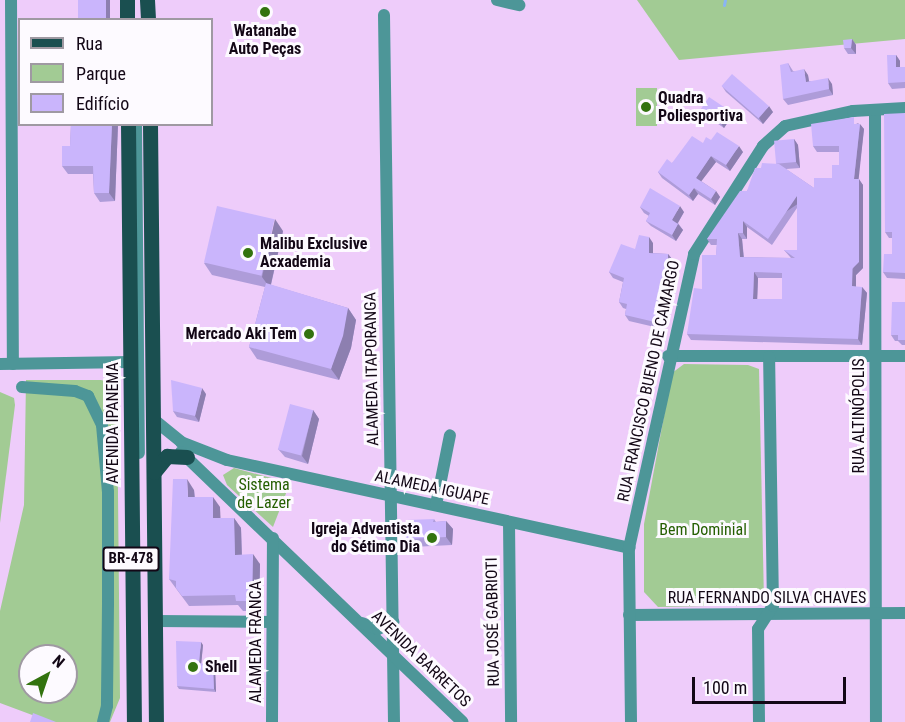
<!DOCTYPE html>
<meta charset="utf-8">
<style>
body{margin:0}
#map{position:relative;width:905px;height:722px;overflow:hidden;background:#eeccfa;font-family:"Roboto Condensed",sans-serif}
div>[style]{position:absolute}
.green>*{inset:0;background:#a2cb94;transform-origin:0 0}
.stream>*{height:3px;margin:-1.5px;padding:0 1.5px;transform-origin:1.5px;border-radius:1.5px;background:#8ab5f3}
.minor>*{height:12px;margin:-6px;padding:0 6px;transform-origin:6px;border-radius:6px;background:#4d9698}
.major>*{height:15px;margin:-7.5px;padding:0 7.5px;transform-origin:7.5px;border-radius:7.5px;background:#1a4f50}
.wall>*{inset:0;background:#ae9cd9}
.shaded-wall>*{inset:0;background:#8d7fb0;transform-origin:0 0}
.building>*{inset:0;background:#cab5fc;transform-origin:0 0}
.dots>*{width:16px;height:16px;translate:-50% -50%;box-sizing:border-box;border:3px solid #fdfaff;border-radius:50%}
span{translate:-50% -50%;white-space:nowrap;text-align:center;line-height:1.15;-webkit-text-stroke:6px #fdfaff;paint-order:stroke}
.shield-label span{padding:2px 4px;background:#fdfaff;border:2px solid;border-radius:4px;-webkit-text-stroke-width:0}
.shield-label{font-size:15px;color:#130716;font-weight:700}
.poi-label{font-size:16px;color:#130716;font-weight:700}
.left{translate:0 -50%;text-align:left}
.right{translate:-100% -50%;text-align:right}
.street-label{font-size:16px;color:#130716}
.park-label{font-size:16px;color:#245e00}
.legend{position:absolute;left:18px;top:18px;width:195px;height:108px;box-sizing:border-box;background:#fdfaff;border:2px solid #9f99a2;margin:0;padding:8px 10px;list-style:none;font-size:18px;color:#130716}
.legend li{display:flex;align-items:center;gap:12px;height:30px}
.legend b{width:30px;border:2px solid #9f99a2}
.north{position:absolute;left:18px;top:644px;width:60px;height:60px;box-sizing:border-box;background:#fdfaff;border:2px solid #9f99a2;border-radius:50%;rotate:40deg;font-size:16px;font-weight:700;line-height:24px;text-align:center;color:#130716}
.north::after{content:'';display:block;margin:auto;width:21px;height:27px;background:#33730f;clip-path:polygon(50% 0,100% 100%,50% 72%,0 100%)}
.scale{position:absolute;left:692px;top:677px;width:154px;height:27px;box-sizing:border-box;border:3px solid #130716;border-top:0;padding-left:8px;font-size:18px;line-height:21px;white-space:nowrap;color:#130716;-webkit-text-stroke:4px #fdfaff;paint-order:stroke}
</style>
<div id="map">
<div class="green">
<div style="clip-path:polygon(637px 0,905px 0,905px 39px,679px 60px)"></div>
<div style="left:636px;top:88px;width:21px;height:38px"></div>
<div style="clip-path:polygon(684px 364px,748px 365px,759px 369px,764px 601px,757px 605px,658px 607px,644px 592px,644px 524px,672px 373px)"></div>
<div style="clip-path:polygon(evenodd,26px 380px,101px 380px,112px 383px,117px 391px,120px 698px,110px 722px,51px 722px,0 703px,0 611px,24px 505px,26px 380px,30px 656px,66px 656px,66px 692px,30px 692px,30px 656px)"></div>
<div style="clip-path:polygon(0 392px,14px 398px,15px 405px,0 523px)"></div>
<div style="clip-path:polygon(234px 468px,290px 483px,273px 527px,227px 485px,223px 475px)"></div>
</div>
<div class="stream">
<div style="left:724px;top:5px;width:5px;rotate:-79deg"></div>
</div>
<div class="minor">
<div style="left:11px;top:0;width:364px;rotate:89.7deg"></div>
<div style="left:497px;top:0;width:23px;rotate:13deg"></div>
<div style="left:384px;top:15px;width:707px;rotate:89.19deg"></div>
<div style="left:875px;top:110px;width:612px;rotate:89.91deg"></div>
<div style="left:136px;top:124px;width:329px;rotate:89.5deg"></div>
<div style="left:668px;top:356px;width:237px"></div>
<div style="left:0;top:364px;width:131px;rotate:-0.9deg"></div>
<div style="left:22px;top:387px;width:53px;rotate:4.3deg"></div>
<div style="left:75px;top:391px;width:14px;rotate:21deg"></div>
<div style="left:88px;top:396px;width:32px;rotate:64deg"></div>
<div style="left:102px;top:425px;width:67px;rotate:84.9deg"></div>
<div style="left:108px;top:492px;width:112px;rotate:90deg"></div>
<div style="left:108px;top:604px;width:102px;rotate:90.6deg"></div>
<div style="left:107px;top:706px;width:16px;rotate:104deg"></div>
<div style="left:153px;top:419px;width:36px;rotate:39deg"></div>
<div style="left:181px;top:442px;width:49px;rotate:21.4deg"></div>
<div style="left:227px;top:460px;width:412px;rotate:12.3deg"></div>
<div style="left:181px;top:452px;width:390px;rotate:43.8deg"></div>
<div style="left:436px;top:505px;width:71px;rotate:-78.7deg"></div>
<div style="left:509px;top:522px;width:200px;rotate:89.4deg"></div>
<div style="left:629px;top:615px;width:276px;rotate:-0.4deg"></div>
<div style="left:156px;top:621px;width:115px;rotate:0.5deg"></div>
<div style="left:362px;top:623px;width:17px;rotate:21deg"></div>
<div style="left:378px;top:629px;width:17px;rotate:-25deg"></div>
<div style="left:272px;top:722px;width:184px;rotate:-89.7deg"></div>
<div style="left:631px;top:722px;width:174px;rotate:-90.7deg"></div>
<div style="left:629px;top:548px;width:301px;rotate:-77.5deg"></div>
<div style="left:694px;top:254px;width:128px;rotate:-57.4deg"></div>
<div style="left:763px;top:146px;width:30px;rotate:-42deg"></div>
<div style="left:785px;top:126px;width:70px;rotate:-12.4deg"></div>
<div style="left:853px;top:111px;width:52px;rotate:-3.3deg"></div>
<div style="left:759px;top:722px;width:93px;rotate:-90.6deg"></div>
<div style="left:758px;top:629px;width:27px;rotate:-57deg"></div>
<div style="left:773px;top:606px;width:249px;rotate:-90.9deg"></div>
</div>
<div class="major">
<div style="left:127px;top:0;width:20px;rotate:90deg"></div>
<div style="left:147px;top:0;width:20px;rotate:87deg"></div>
<div style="left:128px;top:124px;width:598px;rotate:89.43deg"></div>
<div style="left:150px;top:124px;width:598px;rotate:89.43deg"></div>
<div style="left:154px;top:472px;width:21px;rotate:-51deg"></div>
<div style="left:167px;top:456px;width:20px;rotate:3deg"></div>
</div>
<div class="wall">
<div style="clip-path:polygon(852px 39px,856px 45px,856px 54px,848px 54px,844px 48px)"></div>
<div style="clip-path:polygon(896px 55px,900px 61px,900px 67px,905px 67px,905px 88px,892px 89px,888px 83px)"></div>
<div style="clip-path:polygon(788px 63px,793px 71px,808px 75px,809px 81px,832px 84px,833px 95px,788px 105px,783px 99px)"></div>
<div style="clip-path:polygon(722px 86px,773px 112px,763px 124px,726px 92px)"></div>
<div style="clip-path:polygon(701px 110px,728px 110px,732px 116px,724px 128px,705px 115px)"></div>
<div style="clip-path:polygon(905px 113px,905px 279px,887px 278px,883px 272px,892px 254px,892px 238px,889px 238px,885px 232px)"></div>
<div style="clip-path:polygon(evenodd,858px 123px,864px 129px,858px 179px,863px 185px,863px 268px,856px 275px,856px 287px,862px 287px,867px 293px,862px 345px,691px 340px,687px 334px,702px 289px,716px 255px,717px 245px,711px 245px,707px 239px,747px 191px,761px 168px,776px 164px,794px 139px,798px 145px,800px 168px,786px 169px,814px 188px,832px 178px,839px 165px,839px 152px,817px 152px,813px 146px,858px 123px,797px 208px,797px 250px,784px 250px,791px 258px,744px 257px,742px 239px,747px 239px,747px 227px,772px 245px,797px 208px,858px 123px,758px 278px,782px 278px,782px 299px,757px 299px,758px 278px)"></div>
<div style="clip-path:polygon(71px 124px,118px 124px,115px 201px,100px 202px,94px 193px,93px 174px,68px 174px,62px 166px,70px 146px)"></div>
<div style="clip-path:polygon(711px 140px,743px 152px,730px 171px,716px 162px,701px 181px,716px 191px,720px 197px,715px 205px,698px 194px,693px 201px,662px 178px,658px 172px,672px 163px)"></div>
<div style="clip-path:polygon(640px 207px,684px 212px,678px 223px,683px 230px,676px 241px,651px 226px,646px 221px,649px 216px,644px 213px)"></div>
<div style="clip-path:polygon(283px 231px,271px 285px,348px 308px,356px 320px,351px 348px,339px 380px,257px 359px,249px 347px,265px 287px,212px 275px,204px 263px)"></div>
<div style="clip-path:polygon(653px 243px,653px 253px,668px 254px,672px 259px,672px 291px,665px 289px,659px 328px,629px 321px,625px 315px,626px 309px,623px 308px,619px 302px,623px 282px,613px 278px,609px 272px)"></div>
<div style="clip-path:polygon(905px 302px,905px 345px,902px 345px,898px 341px,895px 341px,891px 335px)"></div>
<div style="clip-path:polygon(206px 394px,199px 422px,177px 417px,173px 411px)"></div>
<div style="clip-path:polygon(313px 410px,319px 419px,308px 464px,285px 457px,278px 449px)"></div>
<div style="clip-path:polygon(194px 490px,195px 497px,220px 507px,220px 518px,234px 518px,241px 528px,242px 555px,260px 564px,259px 611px,243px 611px,238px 605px,189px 606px,169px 579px)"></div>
<div style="clip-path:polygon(434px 519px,436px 522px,446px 521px,453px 529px,452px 545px,412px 547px,406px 539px)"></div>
<div style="clip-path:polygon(203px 645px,201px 664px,213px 665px,215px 668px,216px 692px,179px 689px,177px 686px)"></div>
</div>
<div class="shaded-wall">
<div style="left:106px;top:0;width:4px;height:20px"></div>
<div style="clip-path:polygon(852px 39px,856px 45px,856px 54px,851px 48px)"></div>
<div style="clip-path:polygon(896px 55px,900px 61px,900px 73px,896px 67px)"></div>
<div style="clip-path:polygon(804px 69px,808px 75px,810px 88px,806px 82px)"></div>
<div style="clip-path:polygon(828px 78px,832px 84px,833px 95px,829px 89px)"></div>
<div style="clip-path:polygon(769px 106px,773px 112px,763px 124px,759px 118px)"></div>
<div style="clip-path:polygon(728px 110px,732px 116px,724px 128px,720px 122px)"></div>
<div style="clip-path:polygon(112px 124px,118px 124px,115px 201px,109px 193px)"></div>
<div style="clip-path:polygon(860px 124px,864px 129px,858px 185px,854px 179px)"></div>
<div style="clip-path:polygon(794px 139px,798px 145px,800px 168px,796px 162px)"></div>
<div style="clip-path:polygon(739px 146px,743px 152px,730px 171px,726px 165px)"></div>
<div style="clip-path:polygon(711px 156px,716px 162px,700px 183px,696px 178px)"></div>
<div style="clip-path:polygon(859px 179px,863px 185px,863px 268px,856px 275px,856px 292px,852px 286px)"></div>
<div style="clip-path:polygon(694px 188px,698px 194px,693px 201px,689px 195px)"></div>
<div style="clip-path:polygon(716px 191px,720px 197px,715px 205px,711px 199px)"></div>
<div style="left:797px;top:196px;width:7px;height:52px;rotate:56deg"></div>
<div style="clip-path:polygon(680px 206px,684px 212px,676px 226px,672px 220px)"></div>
<div style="clip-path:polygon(275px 219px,283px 231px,270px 288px,262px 277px)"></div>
<div style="clip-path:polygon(743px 221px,747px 227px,747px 239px,743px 233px)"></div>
<div style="clip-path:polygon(678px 224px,683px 230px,676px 241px,672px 235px)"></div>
<div style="clip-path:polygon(738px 233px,742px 239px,744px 263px,740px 257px)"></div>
<div style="clip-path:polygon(649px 237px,653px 243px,653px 259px,649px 253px)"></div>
<div style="clip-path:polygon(668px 254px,672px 259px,672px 291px,668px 285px)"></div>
<div style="clip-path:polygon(754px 272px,758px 278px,757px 305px,753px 299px)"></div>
<div style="clip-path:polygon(660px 283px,665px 289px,659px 328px,655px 322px)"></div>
<div style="clip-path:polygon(862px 287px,867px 293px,862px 345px,858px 339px)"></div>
<div style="clip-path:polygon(348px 308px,356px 320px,351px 348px,339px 380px,331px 369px)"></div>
<div style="clip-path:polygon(202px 388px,206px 394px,199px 422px,195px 416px)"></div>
<div style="clip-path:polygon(313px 410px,319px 419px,308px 464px,302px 456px)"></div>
<div style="clip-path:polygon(187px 479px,194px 490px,195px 507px,188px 497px)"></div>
<div style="clip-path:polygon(213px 497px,220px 507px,221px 528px,213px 518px)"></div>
<div style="clip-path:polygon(234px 518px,241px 528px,242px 565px,235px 555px)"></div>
<div style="clip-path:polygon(446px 521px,453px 529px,452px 545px,446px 537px)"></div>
<div style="clip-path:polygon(253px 554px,260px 564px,259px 611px,252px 601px)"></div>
<div style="clip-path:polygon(201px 642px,203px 645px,201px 666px,199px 663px)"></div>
<div style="clip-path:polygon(213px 665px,215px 668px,216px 692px,214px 689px)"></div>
</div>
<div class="building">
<div style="left:78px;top:0;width:28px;height:18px"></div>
<div style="clip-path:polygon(852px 39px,851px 48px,844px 48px,843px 40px)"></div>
<div style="clip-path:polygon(887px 55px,896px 55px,896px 67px,905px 67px,905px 82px,888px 83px)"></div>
<div style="clip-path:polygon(788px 63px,791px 72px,804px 69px,806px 82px,828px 78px,829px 89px,783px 99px,780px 65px)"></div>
<div style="left:732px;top:74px;width:49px;height:16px;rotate:41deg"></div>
<div style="left:709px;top:97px;width:23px;height:15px;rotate:34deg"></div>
<div style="clip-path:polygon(905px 113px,905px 273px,883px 272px,884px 254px,892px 254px,892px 232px,885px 232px,884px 114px)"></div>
<div style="clip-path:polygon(evenodd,854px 117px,854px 124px,860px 124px,854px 179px,859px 179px,859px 262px,852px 269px,852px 286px,862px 287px,858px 339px,687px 334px,694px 288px,702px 289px,702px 255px,716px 255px,717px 239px,707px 239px,740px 191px,747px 191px,755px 168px,761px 168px,762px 163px,779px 164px,814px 188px,814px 178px,832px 178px,832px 165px,839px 165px,839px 146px,813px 146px,811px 124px,854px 117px,797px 196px,797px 250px,784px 250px,795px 258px,740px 257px,738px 233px,743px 233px,743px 221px,768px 239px,797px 196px,854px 117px,754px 272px,782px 273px,782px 299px,753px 299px,754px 272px)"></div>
<div style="clip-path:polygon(71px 124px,112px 124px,109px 193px,94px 193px,93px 166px,62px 166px,62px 146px,70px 146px)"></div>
<div style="clip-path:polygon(717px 132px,739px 146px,726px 165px,711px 156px,696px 178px,716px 191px,711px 199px,694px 188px,689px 195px,658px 172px,667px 159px,672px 163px,692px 136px,703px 143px,706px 137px,711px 140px)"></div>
<div style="left:794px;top:139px;width:23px;height:20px;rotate:85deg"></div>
<div style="clip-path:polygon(650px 188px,680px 206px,672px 220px,678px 224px,672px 235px,646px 221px,650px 213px,640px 207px)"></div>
<div style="left:217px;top:206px;width:59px;height:58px;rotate:13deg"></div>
<div style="clip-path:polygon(639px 235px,649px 237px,649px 253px,668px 254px,668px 285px,660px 283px,655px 322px,625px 315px,627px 304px,619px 302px,624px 278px,609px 272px,621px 244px,635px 249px)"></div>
<div style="clip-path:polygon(266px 283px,348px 308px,343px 336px,331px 369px,249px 347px)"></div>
<div style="clip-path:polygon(892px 302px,905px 302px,905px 340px,898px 340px,898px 335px,891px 335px)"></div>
<div style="clip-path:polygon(171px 380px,202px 388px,195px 416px,173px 411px)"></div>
<div style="left:290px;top:404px;width:24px;height:47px;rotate:15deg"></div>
<div style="clip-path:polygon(173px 479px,187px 479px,188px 497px,213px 497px,213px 518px,234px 518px,235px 555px,253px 554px,252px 601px,236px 601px,235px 595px,182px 596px,176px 588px,176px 581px,169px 579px)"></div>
<div style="clip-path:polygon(434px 519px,433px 522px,446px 521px,446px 537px,406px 539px,407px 520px)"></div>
<div style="clip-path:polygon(176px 641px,201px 642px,199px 663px,213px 665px,214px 689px,177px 686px)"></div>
<div style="clip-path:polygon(33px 713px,56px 722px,30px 722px)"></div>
</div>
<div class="dots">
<div style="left:265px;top:12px;background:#33730f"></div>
<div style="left:646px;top:107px;background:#33730f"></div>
<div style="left:248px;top:253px;background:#33730f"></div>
<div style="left:309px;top:334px;background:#33730f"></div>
<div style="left:432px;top:538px;background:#33730f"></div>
<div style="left:193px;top:667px;background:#33730f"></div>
</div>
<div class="shield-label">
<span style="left:131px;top:559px">BR-478</span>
</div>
<div class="poi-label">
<span style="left:265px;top:40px">Watanabe<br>Auto Peças</span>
<span class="left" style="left:658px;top:107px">Quadra<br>Poliesportiva</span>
<span class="left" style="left:260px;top:253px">Malibu Exclusive<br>Acxademia</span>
<span class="right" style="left:297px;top:334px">Mercado Aki Tem</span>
<span class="right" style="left:420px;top:538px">Igreja Adventista<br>do Sétimo Dia</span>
<span class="left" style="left:205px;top:667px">Shell</span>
</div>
<div class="street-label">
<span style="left:372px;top:369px;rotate:-91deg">ALAMEDA ITAPORANGA</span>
<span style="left:649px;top:381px;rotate:-78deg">RUA FRANCISCO BUENO DE CAMARGO</span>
<span style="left:859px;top:416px;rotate:-90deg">RUA ALTINÓPOLIS</span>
<span style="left:113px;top:423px;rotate:-90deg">AVENIDA IPANEMA</span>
<span style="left:432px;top:488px;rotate:12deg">ALAMEDA IGUAPE</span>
<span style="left:767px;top:598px">RUA FERNANDO SILVA CHAVES</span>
<span style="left:493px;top:622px;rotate:-91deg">RUA JOSÉ GABRIOTI</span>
<span style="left:256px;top:642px;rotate:-90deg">ALAMEDA FRANCA</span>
<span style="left:421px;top:659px;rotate:44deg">AVENIDA BARRETOS</span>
</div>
<div class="park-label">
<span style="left:264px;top:494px">Sistema<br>de Lazer</span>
<span style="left:703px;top:530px">Bem Dominial</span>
</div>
<ul class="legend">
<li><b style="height:8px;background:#1a4f50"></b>Rua</li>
<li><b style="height:16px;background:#a2cb94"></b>Parque</li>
<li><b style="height:16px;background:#cab5fc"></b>Edifício</li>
</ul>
<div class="north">N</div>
<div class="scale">100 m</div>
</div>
